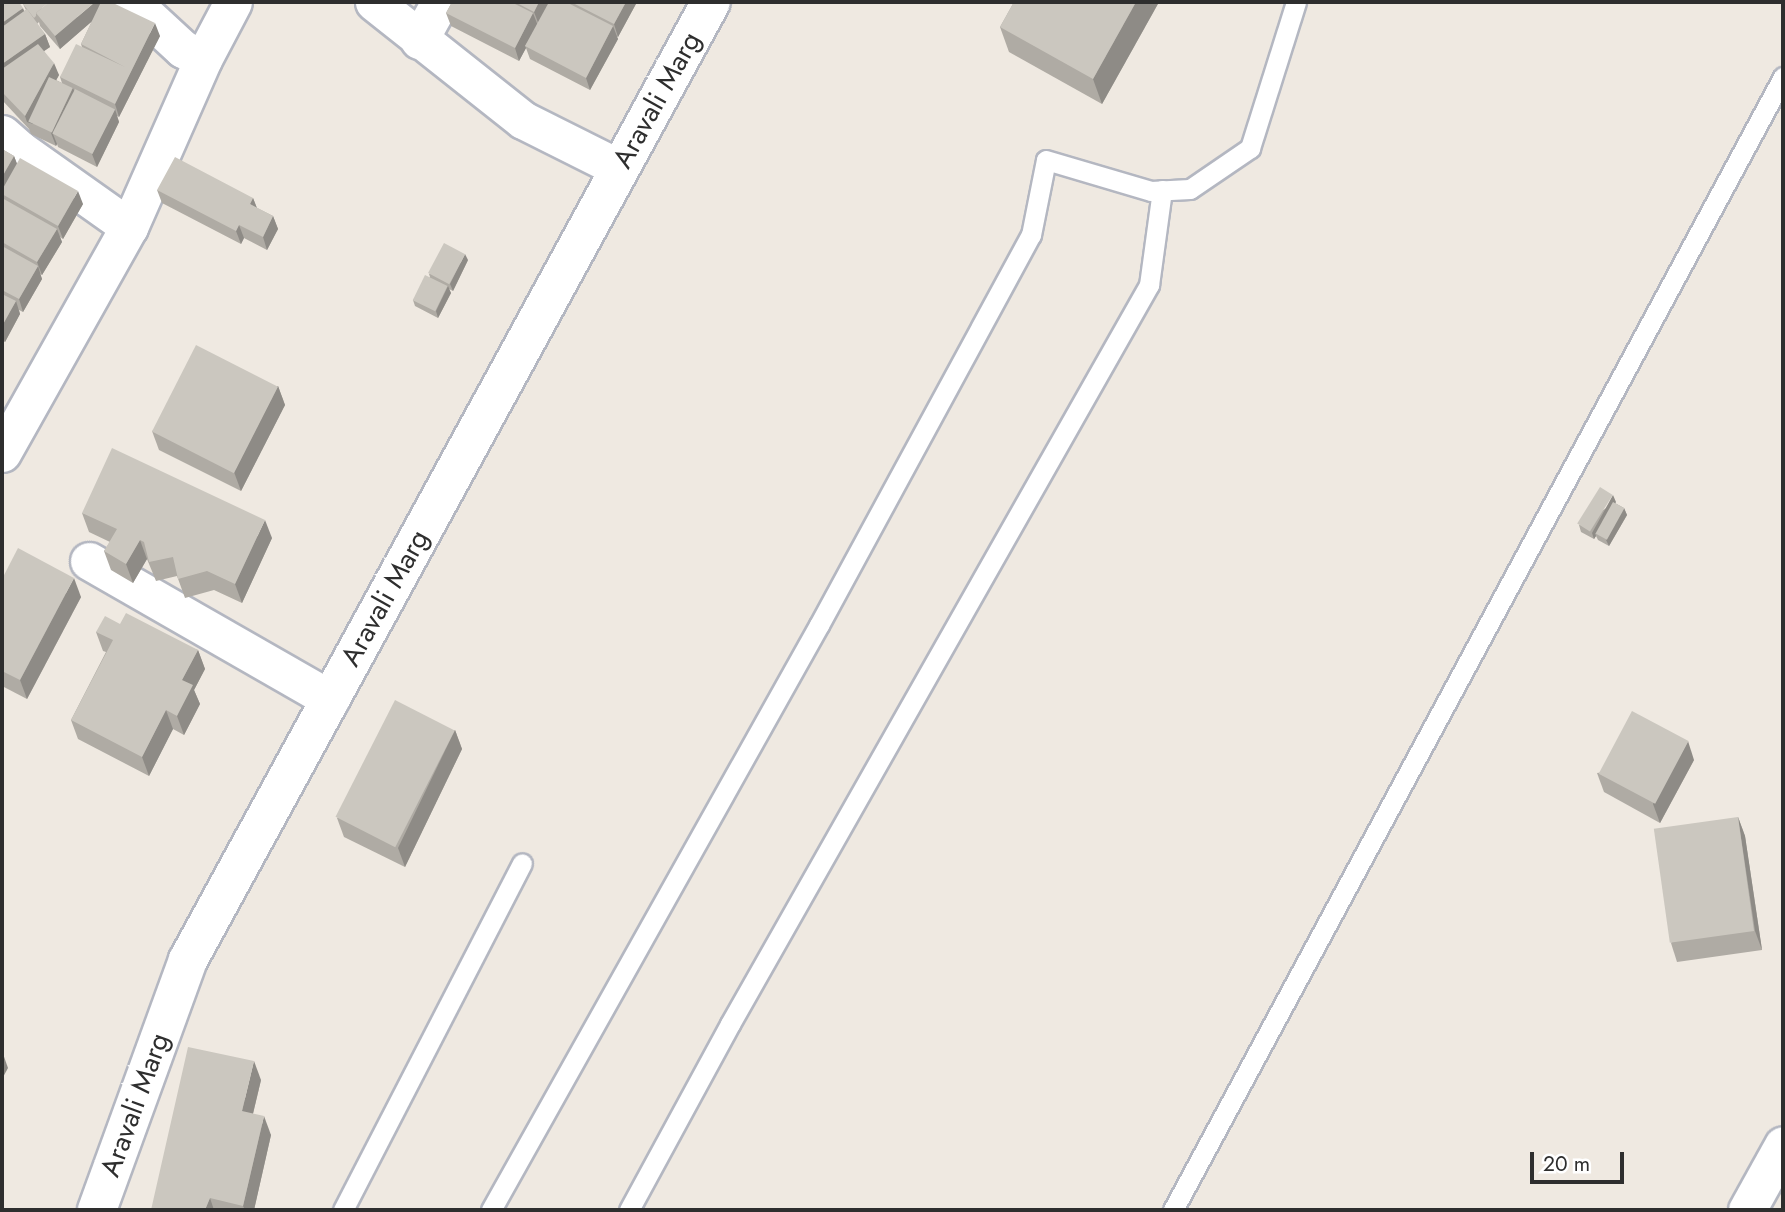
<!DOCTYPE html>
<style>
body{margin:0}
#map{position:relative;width:1785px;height:1212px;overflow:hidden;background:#efe9e1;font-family:Jost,sans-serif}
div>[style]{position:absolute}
.roads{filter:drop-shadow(2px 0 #b4b7c1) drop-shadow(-2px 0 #b4b7c1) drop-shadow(0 2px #b4b7c1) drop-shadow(0 -2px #b4b7c1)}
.service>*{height:19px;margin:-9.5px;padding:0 9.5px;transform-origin:9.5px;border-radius:9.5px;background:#fff}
.minor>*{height:37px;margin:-18.5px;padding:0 18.5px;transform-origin:18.5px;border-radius:18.5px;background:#fff}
.tertiary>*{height:38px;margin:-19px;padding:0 19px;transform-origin:19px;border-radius:19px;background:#fff}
.wall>*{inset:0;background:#afaba4}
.shaded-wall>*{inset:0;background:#8e8b86}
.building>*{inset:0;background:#cbc7bf;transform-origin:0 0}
span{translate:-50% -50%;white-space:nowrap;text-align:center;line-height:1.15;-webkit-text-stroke:6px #fff;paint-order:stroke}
.street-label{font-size:28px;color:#2e2e2e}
.frame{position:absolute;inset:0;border:4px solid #2e2e2e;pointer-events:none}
.scale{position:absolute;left:1530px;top:1152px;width:94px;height:32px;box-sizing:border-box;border:4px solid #2e2e2e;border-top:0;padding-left:9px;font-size:21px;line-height:24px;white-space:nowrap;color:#2e2e2e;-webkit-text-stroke:5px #fff;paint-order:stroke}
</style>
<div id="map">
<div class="roads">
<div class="service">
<div style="left:343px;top:1210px;width:390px;rotate:-62.7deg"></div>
<div style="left:491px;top:1210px;width:671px;rotate:-60.72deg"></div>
<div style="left:819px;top:625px;width:444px;rotate:-61.5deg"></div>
<div style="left:1031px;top:235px;width:76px;rotate:-78.7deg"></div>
<div style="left:1046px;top:160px;width:109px;rotate:16.4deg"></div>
<div style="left:1151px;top:191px;width:39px;rotate:-3deg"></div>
<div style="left:1190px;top:189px;width:73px;rotate:-34.3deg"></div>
<div style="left:1250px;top:148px;width:153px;rotate:-72.5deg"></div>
<div style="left:629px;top:1210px;width:212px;rotate:-61.5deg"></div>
<div style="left:730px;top:1024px;width:850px;rotate:-60.45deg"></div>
<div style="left:1149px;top:285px;width:96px;rotate:-82.2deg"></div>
<div style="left:1173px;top:1210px;width:1287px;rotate:-61.7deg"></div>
</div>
<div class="minor">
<div style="left:132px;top:2px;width:69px;rotate:42.7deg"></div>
<div style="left:183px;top:49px;width:22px;rotate:27deg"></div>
<div style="left:374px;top:2px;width:190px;rotate:38.4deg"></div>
<div style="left:523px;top:120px;width:107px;rotate:26.6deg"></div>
<div style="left:419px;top:40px;width:43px;rotate:-61.1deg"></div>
<div style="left:2px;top:134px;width:23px;rotate:41deg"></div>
<div style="left:19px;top:149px;width:135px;rotate:35.3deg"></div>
<div style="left:2px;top:453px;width:259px;rotate:-60.7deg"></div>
<div style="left:129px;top:227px;width:184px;rotate:-66.2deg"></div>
<div style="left:203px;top:59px;width:64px;rotate:-62.2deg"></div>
<div style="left:89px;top:561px;width:278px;rotate:29.8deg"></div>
<div style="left:1747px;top:1210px;width:74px;rotate:-61deg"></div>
</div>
<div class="tertiary">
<div style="left:97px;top:1210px;width:266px;rotate:-70deg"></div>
<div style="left:188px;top:960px;width:1091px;rotate:-61.37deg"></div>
</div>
</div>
<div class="wall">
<div style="clip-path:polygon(evenodd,2px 2px,24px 11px,26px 10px,23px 4px,160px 36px,119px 117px,117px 116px,119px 122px,97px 167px,58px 147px,57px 144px,56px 146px,31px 134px,29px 129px,2px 100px,2px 2px,92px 21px,81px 44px,82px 47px,60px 77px,62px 83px,56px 80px,59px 75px,44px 51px,50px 47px,45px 34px,37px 24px,39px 22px,40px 26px,60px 49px,92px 21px)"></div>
<div style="clip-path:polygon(452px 2px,637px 2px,618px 37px,616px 36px,618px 39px,590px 90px,530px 59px,526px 48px,519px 61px,451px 26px,446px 13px)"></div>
<div style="clip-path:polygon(1014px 2px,1159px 2px,1102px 104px,1009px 52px,1000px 27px)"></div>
<div style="clip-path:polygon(2px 149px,14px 156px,17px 164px,83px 204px,63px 239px,60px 237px,62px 242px,42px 275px,40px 274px,42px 279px,23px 312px,19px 310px,20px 314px,5px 342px,3px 341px,4px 344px,2px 349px)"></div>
<div style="clip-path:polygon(157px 190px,253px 198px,257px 208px,273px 216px,278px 229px,267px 250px,244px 238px,241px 244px,162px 203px)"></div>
<div style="clip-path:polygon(468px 260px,453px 291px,449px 289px,451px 293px,438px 318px,415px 306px,413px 300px,430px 277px,429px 274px)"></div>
<div style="clip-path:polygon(278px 386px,285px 405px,241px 491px,159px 450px,152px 431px)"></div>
<div style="clip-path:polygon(1616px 502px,1615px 503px,1624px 508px,1627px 515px,1609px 546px,1598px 540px,1596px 536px,1594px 539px,1581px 532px,1579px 525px)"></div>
<div style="clip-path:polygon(82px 513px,272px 538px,242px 603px,214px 590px,185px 598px,177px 576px,156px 581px,147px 559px,133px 583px,111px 570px,104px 551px,110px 542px,89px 532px)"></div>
<div style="clip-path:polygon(2px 579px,81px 597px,27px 699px,2px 686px)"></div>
<div style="clip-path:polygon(120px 624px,198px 650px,205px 669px,194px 690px,200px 704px,184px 735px,173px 729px,149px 776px,78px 739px,71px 720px,106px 652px,103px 651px,96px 632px)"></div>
<div style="clip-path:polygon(455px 730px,462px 749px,405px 867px,344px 837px,337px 818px)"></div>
<div style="clip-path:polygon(1694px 760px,1660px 823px,1604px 792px,1597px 773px)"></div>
<div style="clip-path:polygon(1738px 817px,1745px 836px,1762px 950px,1677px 962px,1671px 943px)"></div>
<div style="clip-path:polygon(261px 1080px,253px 1114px,271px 1135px,254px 1210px,151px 1210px)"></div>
</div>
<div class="shaded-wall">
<div style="clip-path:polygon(95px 2px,111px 2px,112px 4px,60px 49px,55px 36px)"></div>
<div style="clip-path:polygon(539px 2px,551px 2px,539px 25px,534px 12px)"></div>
<div style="clip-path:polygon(626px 2px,637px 2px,618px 37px,614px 24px)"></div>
<div style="clip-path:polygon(1136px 2px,1159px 2px,1102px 104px,1093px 79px)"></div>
<div style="clip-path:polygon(23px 8px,28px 21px,2px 39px,2px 23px)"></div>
<div style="clip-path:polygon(533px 13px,538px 26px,525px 46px,526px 48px,519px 61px,515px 48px)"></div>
<div style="clip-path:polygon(155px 23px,160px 36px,119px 117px,115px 104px)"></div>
<div style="clip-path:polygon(613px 26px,618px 39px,590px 90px,586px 78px)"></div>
<div style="clip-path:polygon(45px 34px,50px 47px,2px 80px,2px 64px)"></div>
<div style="clip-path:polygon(54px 63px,59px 75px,33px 124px,27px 122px,25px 116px)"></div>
<div style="clip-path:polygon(73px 88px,78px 101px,53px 134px,57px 144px,56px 146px,51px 133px)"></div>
<div style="clip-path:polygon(115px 109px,119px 122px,97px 167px,92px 154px)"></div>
<div style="clip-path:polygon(14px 156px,19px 169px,2px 194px,2px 177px)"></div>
<div style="clip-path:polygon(78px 191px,83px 204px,63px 239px,58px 226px)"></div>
<div style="clip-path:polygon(253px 198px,258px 211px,250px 204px)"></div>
<div style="clip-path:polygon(273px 216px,278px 229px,267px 250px,263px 237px)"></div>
<div style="clip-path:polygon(239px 225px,244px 238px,241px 244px,236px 231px)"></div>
<div style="clip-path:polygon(57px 229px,62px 242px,42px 275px,37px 262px)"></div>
<div style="clip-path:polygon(465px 254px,468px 260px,453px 291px,450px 284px)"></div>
<div style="clip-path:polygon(38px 266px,42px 279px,23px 312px,19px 299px)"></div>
<div style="clip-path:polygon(448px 286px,451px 293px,438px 318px,436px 311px)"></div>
<div style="clip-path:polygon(16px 301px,20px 314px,5px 342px,2px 334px,2px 326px)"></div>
<div style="clip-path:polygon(278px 386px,285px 405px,241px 491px,234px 472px)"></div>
<div style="clip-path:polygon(1613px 495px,1616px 502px,1597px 534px,1595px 533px,1596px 536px,1594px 539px,1592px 533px)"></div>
<div style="clip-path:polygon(1624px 508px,1627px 515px,1609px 546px,1606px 540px)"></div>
<div style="clip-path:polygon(265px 520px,272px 538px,242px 603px,235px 584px)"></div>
<div style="clip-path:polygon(140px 540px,147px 559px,133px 583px,126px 564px)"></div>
<div style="clip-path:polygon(74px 578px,81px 597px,27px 699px,20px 680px)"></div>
<div style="clip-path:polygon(198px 650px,205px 669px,194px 690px,200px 704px,184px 735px,177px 716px,182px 680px)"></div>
<div style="clip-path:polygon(166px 710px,173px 729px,149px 776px,142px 757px)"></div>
<div style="clip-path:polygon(455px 730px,462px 749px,405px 867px,398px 848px)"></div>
<div style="clip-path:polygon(1688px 741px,1694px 760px,1660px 823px,1653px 804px)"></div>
<div style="clip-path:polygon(1738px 817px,1745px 836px,1762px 950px,1755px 931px)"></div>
<div style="clip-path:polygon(2px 1051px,8px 1068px,2px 1079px)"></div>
<div style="clip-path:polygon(254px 1061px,261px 1080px,249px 1130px,242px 1111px)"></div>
<div style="clip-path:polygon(264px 1116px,271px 1135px,254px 1210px,245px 1210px,243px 1206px)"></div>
<div style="clip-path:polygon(210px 1198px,214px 1210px,205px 1210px)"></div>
</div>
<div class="building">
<div style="clip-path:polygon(2px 2px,19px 2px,23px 8px,2px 23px)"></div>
<div style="clip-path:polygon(26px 2px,49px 2px,36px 13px,36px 16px,34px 18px,23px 4px)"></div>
<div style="clip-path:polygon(49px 2px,95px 2px,55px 36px,36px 13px)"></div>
<div style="clip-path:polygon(101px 2px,111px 2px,155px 23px,115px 104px,60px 77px,76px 44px,125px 67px,81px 44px)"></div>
<div style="clip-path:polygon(452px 2px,511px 2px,533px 13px,515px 48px,446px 13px)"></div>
<div style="clip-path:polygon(515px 2px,539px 2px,534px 12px)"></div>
<div style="clip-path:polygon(549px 2px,566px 2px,613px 26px,586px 78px,525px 46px)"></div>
<div style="clip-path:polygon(571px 2px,626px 2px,614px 24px)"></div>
<div style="clip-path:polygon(1014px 2px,1136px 2px,1093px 79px,1000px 27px)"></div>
<div style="clip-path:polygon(27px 9px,45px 34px,2px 64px,2px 27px)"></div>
<div style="clip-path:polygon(38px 44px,54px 63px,25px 116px,2px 92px,2px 69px)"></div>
<div style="left:49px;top:77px;width:26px;height:49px;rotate:25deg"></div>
<div style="left:75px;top:89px;width:45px;height:50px;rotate:27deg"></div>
<div style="clip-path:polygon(2px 149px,14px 156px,2px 177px)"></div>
<div style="clip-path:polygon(175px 157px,253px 198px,250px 204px,273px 216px,263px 237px,239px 225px,236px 231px,157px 190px)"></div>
<div style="clip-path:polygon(20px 158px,78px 191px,58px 226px,2px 194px,2px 190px)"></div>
<div style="clip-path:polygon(2px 198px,57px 229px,37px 262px,2px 242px)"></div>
<div style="left:444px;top:243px;width:24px;height:34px;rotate:28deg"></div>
<div style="clip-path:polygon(2px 246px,38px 266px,19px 299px,2px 290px)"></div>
<div style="left:425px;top:275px;width:25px;height:28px;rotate:26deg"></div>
<div style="clip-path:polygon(2px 294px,16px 301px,2px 326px)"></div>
<div style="left:196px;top:345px;width:92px;height:97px;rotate:27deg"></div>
<div style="clip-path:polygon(112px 448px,265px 520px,235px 584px,207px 571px,178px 579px,173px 557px,149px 562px,144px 542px,140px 540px,126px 564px,104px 551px,117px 529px,82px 513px)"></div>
<div style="left:1600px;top:487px;width:15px;height:43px;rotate:32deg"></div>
<div style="left:1613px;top:502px;width:13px;height:36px;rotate:29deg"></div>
<div style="clip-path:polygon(18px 548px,74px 578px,20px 680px,2px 671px,2px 579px)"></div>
<div style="clip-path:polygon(126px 613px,198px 650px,182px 680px,193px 685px,177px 716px,166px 710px,142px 757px,71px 720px,113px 640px,96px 632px,105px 616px,120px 624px)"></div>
<div style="left:395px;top:700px;width:67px;height:131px;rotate:27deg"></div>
<div style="left:1632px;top:711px;width:64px;height:71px;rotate:28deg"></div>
<div style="left:1738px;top:817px;width:115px;height:85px;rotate:82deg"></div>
<div style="clip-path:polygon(188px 1047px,254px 1061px,242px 1111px,264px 1116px,243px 1206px,210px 1198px,205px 1210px,151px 1210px)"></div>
</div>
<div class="street-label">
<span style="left:657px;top:100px;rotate:-61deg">Aravali Marg</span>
<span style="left:385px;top:598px;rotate:-61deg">Aravali Marg</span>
<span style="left:135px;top:1105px;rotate:-70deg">Aravali Marg</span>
</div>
<div class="frame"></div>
<div class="scale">20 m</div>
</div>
